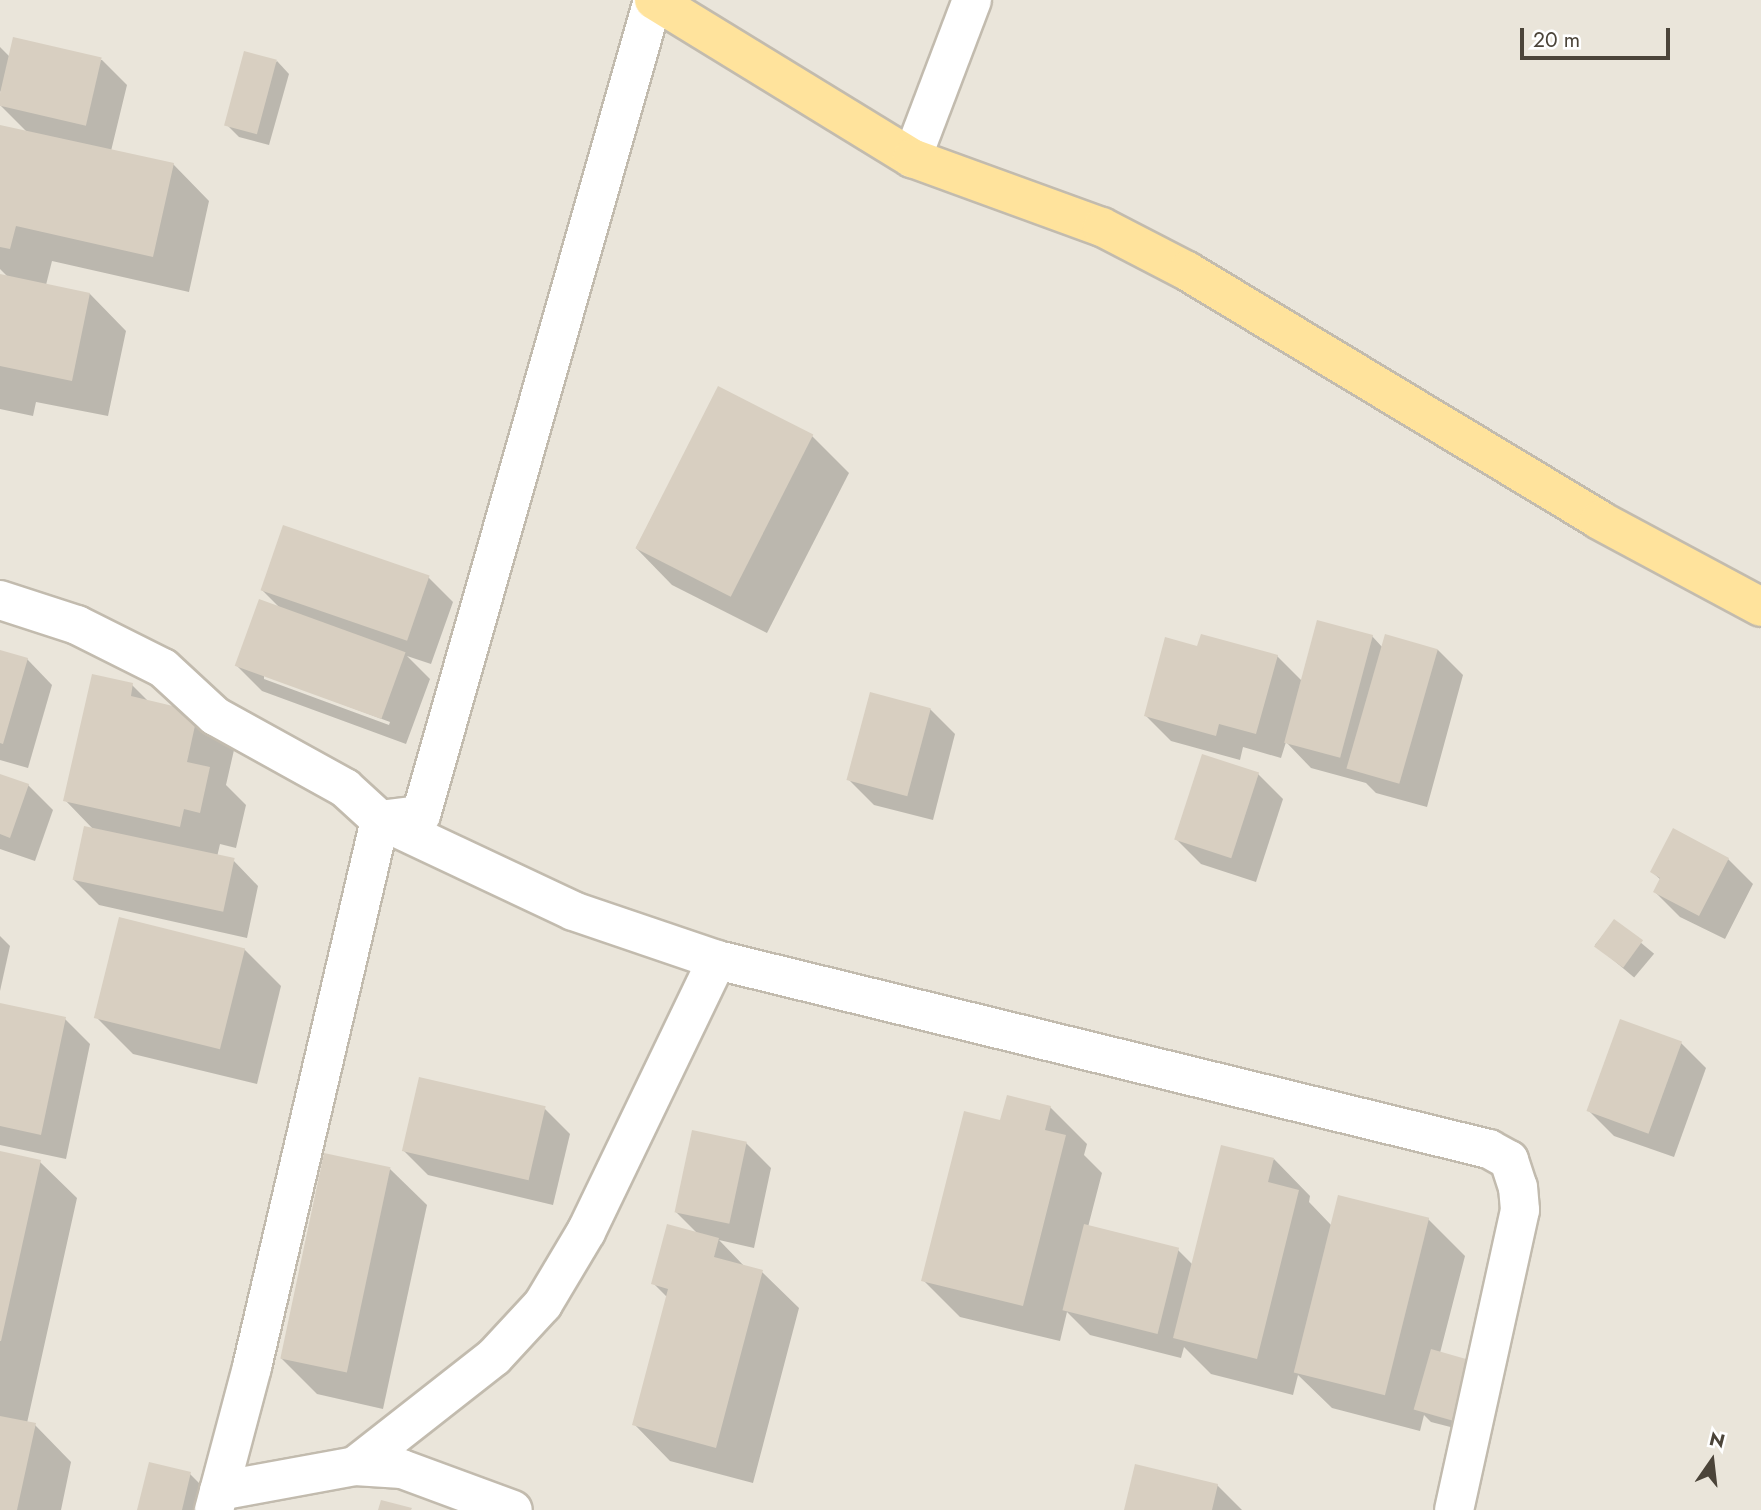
<!DOCTYPE html>
<style>
body{margin:0}
#map{position:relative;width:1761px;height:1510px;overflow:hidden;background:#f6f3ec;font-family:Jost,sans-serif}
div>[style]{position:absolute}
.residential>*{inset:0;background:#eae5da;transform-origin:0 0}
.shadow>*{inset:0;background:#0003;transform-origin:0 0}
.building>*{inset:0;background:#d8cfc1;transform-origin:0 0}
.roads{filter:drop-shadow(2px 0 #c2bbae) drop-shadow(-2px 0 #c2bbae) drop-shadow(0 2px #c2bbae) drop-shadow(0 -2px #c2bbae)}
.minor>*{height:38px;margin:-19px;padding:0 19px;transform-origin:19px;border-radius:19px;background:#fff}
.major>*{height:38px;margin:-19px;padding:0 19px;transform-origin:19px;border-radius:19px;background:#ffe39c}
span{translate:-50% -50%;white-space:nowrap;text-align:center;line-height:1.15;-webkit-text-stroke:6px #fff;paint-order:stroke}
.north{position:absolute;left:1677px;top:1426px;width:70px;height:70px;-webkit-text-stroke:5px #fff;paint-order:stroke;rotate:14deg;font-size:19px;font-weight:700;line-height:28px;text-align:center;color:#4b4439}
.north::after{content:'';display:block;margin:auto;width:24px;height:32px;background:#4b4439;clip-path:polygon(50% 0,100% 100%,50% 72%,0 100%)}
.scale{position:absolute;left:1520px;top:28px;width:150px;height:32px;box-sizing:border-box;border:4px solid #4b4439;border-top:0;padding-left:9px;font-size:21px;line-height:24px;white-space:nowrap;color:#4b4439;-webkit-text-stroke:5px #fff;paint-order:stroke}
</style>
<div id="map">
<div class="residential">
<div style="left:0;top:0;width:1761px;height:1510px"></div>
</div>
<div class="shadow">
<div style="clip-path:polygon(0 47px,10px 57px,102px 60px,127px 85px,111px 151px,173px 164px,209px 201px,189px 292px,52px 261px,46px 285px,90px 294px,126px 331px,108px 416px,36px 402px,33px 416px,0 409px,0 276px,8px 277px,0 269px,0 126px,27px 132px,0 105px,3px 89px,0 92px)"></div>
<div style="clip-path:polygon(277px 61px,289px 74px,269px 145px,239px 137px,226px 124px)"></div>
<div style="clip-path:polygon(719px 388px,812px 436px,849px 473px,767px 633px,672px 585px,636px 548px)"></div>
<div style="clip-path:polygon(evenodd,428px 577px,453px 602px,431px 664px,407px 656px,430px 679px,406px 744px,262px 691px,237px 666px,282px 610px,262px 590px,428px 577px,264px 675px,390px 722px,389px 725px,264px 679px,264px 675px)"></div>
<div style="clip-path:polygon(1372px 636px,1383px 648px,1438px 650px,1463px 675px,1427px 807px,1376px 793px,1366px 783px,1311px 768px,1286px 742px,1281px 758px,1243px 747px,1240px 760px,1171px 741px,1146px 716px,1199px 648px,1277px 656px,1303px 682px)"></div>
<div style="clip-path:polygon(0 652px,27px 659px,52px 685px,28px 768px,0 760px)"></div>
<div style="clip-path:polygon(132px 685px,150px 703px,197px 713px,234px 750px,226px 785px,246px 805px,236px 848px,220px 844px,217px 857px,233px 860px,258px 886px,247px 938px,99px 905px,74px 880px,94px 830px,65px 800px)"></div>
<div style="clip-path:polygon(930px 709px,955px 734px,933px 820px,874px 805px,849px 780px)"></div>
<div style="clip-path:polygon(1258px 774px,1283px 799px,1256px 882px,1201px 864px,1176px 839px)"></div>
<div style="clip-path:polygon(0 775px,28px 785px,53px 810px,35px 861px,0 849px)"></div>
<div style="clip-path:polygon(1728px 859px,1753px 884px,1725px 939px,1680px 917px,1655px 892px,1661px 880px,1652px 872px)"></div>
<div style="left:1615px;top:921px;width:51px;height:31px;rotate:40deg"></div>
<div style="clip-path:polygon(0 936px,10px 946px,0 991px)"></div>
<div style="clip-path:polygon(244px 949px,281px 986px,257px 1084px,133px 1054px,96px 1017px)"></div>
<div style="clip-path:polygon(0 1005px,65px 1019px,90px 1044px,66px 1159px,0 1145px)"></div>
<div style="clip-path:polygon(1681px 1043px,1706px 1068px,1674px 1157px,1614px 1136px,1589px 1111px)"></div>
<div style="clip-path:polygon(1050px 1107px,1087px 1144px,1084px 1155px,1102px 1173px,1088px 1227px,1178px 1250px,1193px 1265px,1274px 1159px,1310px 1196px,1309px 1202px,1332px 1226px,1428px 1219px,1465px 1256px,1440px 1353px,1466px 1431px,1431px 1422px,1424px 1415px,1420px 1431px,1332px 1408px,1298px 1375px,1293px 1395px,1211px 1374px,1184px 1347px,1181px 1358px,1090px 1335px,1067px 1312px,1060px 1341px,960px 1317px,923px 1280px,1001px 1123px)"></div>
<div style="clip-path:polygon(545px 1109px,570px 1134px,553px 1205px,428px 1175px,403px 1150px)"></div>
<div style="clip-path:polygon(746px 1143px,771px 1168px,754px 1248px,719px 1240px,746px 1268px,762px 1272px,799px 1308px,753px 1483px,670px 1461px,634px 1424px,668px 1298px,653px 1283px,698px 1234px,675px 1211px)"></div>
<div style="clip-path:polygon(0 1153px,40px 1162px,77px 1198px,27px 1423px,35px 1425px,71px 1462px,61px 1510px,0 1510px)"></div>
<div style="clip-path:polygon(390px 1169px,427px 1205px,383px 1409px,317px 1394px,281px 1358px)"></div>
<div style="clip-path:polygon(190px 1474px,215px 1499px,212px 1510px,139px 1510px)"></div>
<div style="clip-path:polygon(1217px 1485px,1242px 1510px,1126px 1510px)"></div>
</div>
<div class="building">
<div style="left:13px;top:37px;width:91px;height:70px;rotate:13deg"></div>
<div style="left:244px;top:51px;width:34px;height:77px;rotate:15deg"></div>
<div style="clip-path:polygon(0 125px,174px 163px,153px 257px,16px 226px,10px 249px,0 247px)"></div>
<div style="clip-path:polygon(0 274px,90px 293px,72px 381px,0 366px)"></div>
<div style="left:718px;top:386px;width:107px;height:182px;rotate:27deg"></div>
<div style="left:283px;top:525px;width:155px;height:69px;rotate:19deg"></div>
<div style="left:259px;top:599px;width:156px;height:71px;rotate:20deg"></div>
<div style="left:1317px;top:620px;width:58px;height:127px;rotate:15deg"></div>
<div style="clip-path:polygon(1201px 634px,1278px 655px,1256px 734px,1219px 724px,1216px 736px,1144px 716px,1165px 637px,1197px 646px)"></div>
<div style="left:1385px;top:634px;width:55px;height:140px;rotate:16deg"></div>
<div style="clip-path:polygon(0 650px,28px 658px,3px 744px,0 743px)"></div>
<div style="clip-path:polygon(92px 674px,133px 683px,131px 696px,198px 712px,187px 762px,210px 767px,200px 813px,184px 809px,180px 827px,63px 801px)"></div>
<div style="left:870px;top:692px;width:63px;height:91px;rotate:15deg"></div>
<div style="left:1202px;top:754px;width:60px;height:90px;rotate:18deg"></div>
<div style="clip-path:polygon(0 774px,29px 784px,10px 838px,0 834px)"></div>
<div style="left:84px;top:826px;width:154px;height:55px;rotate:12deg"></div>
<div style="clip-path:polygon(1673px 828px,1729px 858px,1699px 916px,1653px 892px,1660px 878px,1650px 872px)"></div>
<div style="left:119px;top:917px;width:130px;height:104px;rotate:14deg"></div>
<div style="left:1614px;top:919px;width:36px;height:34px;rotate:36deg"></div>
<div style="clip-path:polygon(0 1003px,66px 1017px,41px 1135px,0 1126px)"></div>
<div style="left:1620px;top:1019px;width:66px;height:98px;rotate:20deg"></div>
<div style="left:419px;top:1077px;width:130px;height:76px;rotate:13deg"></div>
<div style="clip-path:polygon(1007px 1095px,1051px 1106px,1045px 1130px,1066px 1135px,1023px 1306px,921px 1281px,964px 1111px,1000px 1120px)"></div>
<div style="left:692px;top:1130px;width:56px;height:84px;rotate:12deg"></div>
<div style="clip-path:polygon(1221px 1145px,1274px 1158px,1268px 1182px,1299px 1190px,1257px 1359px,1173px 1338px)"></div>
<div style="clip-path:polygon(0 1151px,41px 1160px,1px 1341px,0 1341px)"></div>
<div style="left:324px;top:1153px;width:68px;height:210px;rotate:12deg"></div>
<div style="left:1338px;top:1195px;width:94px;height:183px;rotate:14deg"></div>
<div style="clip-path:polygon(667px 1224px,719px 1238px,714px 1257px,763px 1270px,716px 1448px,632px 1425px,668px 1289px,651px 1284px)"></div>
<div style="left:1084px;top:1224px;width:98px;height:89px;rotate:14deg"></div>
<div style="left:1431px;top:1349px;width:40px;height:63px;rotate:16deg"></div>
<div style="clip-path:polygon(0 1416px,36px 1423px,17px 1510px,0 1510px)"></div>
<div style="clip-path:polygon(149px 1462px,191px 1472px,182px 1510px,137px 1510px)"></div>
<div style="clip-path:polygon(1135px 1464px,1218px 1484px,1212px 1510px,1124px 1510px)"></div>
<div style="clip-path:polygon(381px 1500px,412px 1508px,411px 1510px,378px 1510px)"></div>
</div>
<div class="roads">
<div class="minor">
<div style="left:912px;top:158px;width:169px;rotate:-69.2deg"></div>
<div style="left:0;top:600px;width:81px;rotate:18deg"></div>
<div style="left:77px;top:625px;width:96px;rotate:26.6deg"></div>
<div style="left:163px;top:668px;width:71px;rotate:42.7deg"></div>
<div style="left:215px;top:716px;width:149px;rotate:29deg"></div>
<div style="left:345px;top:788px;width:47px;rotate:42.4deg"></div>
<div style="left:380px;top:820px;width:213px;rotate:25.2deg"></div>
<div style="left:573px;top:911px;width:152px;rotate:18.8deg"></div>
<div style="left:717px;top:960px;width:795px;rotate:13.76deg"></div>
<div style="left:1489px;top:1149px;width:23px;rotate:29deg"></div>
<div style="left:1509px;top:1160px;width:28px;rotate:72deg"></div>
<div style="left:1518px;top:1187px;width:23px;rotate:85deg"></div>
<div style="left:1520px;top:1210px;width:307px;rotate:102.4deg"></div>
<div style="left:355px;top:1466px;width:177px;rotate:-38.1deg"></div>
<div style="left:494px;top:1357px;width:72px;rotate:-47.2deg"></div>
<div style="left:543px;top:1304px;width:84px;rotate:-59.2deg"></div>
<div style="left:586px;top:1232px;width:302px;rotate:-64.3deg"></div>
<div style="left:219px;top:1491px;width:138px;rotate:-10.4deg"></div>
<div style="left:355px;top:1466px;width:47px;rotate:3.7deg"></div>
<div style="left:402px;top:1469px;width:118px;rotate:20.3deg"></div>
<div style="left:214px;top:1510px;width:148px;rotate:-75.1deg"></div>
<div style="left:252px;top:1367px;width:562px;rotate:-76.83deg"></div>
<div style="left:380px;top:820px;width:41px;rotate:-7deg"></div>
<div style="left:421px;top:815px;width:847px;rotate:-74.11deg"></div>
</div>
<div class="major">
<div style="left:654px;top:0;width:303px;rotate:31.5deg"></div>
<div style="left:912px;top:158px;width:202px;rotate:20deg"></div>
<div style="left:1102px;top:227px;width:96px;rotate:27.4deg"></div>
<div style="left:1187px;top:271px;width:481px;rotate:31.1deg"></div>
<div style="left:1599px;top:520px;width:184px;rotate:28.2deg"></div>
</div>
</div>
<div class="north">N</div>
<div class="scale">20 m</div>
</div>
